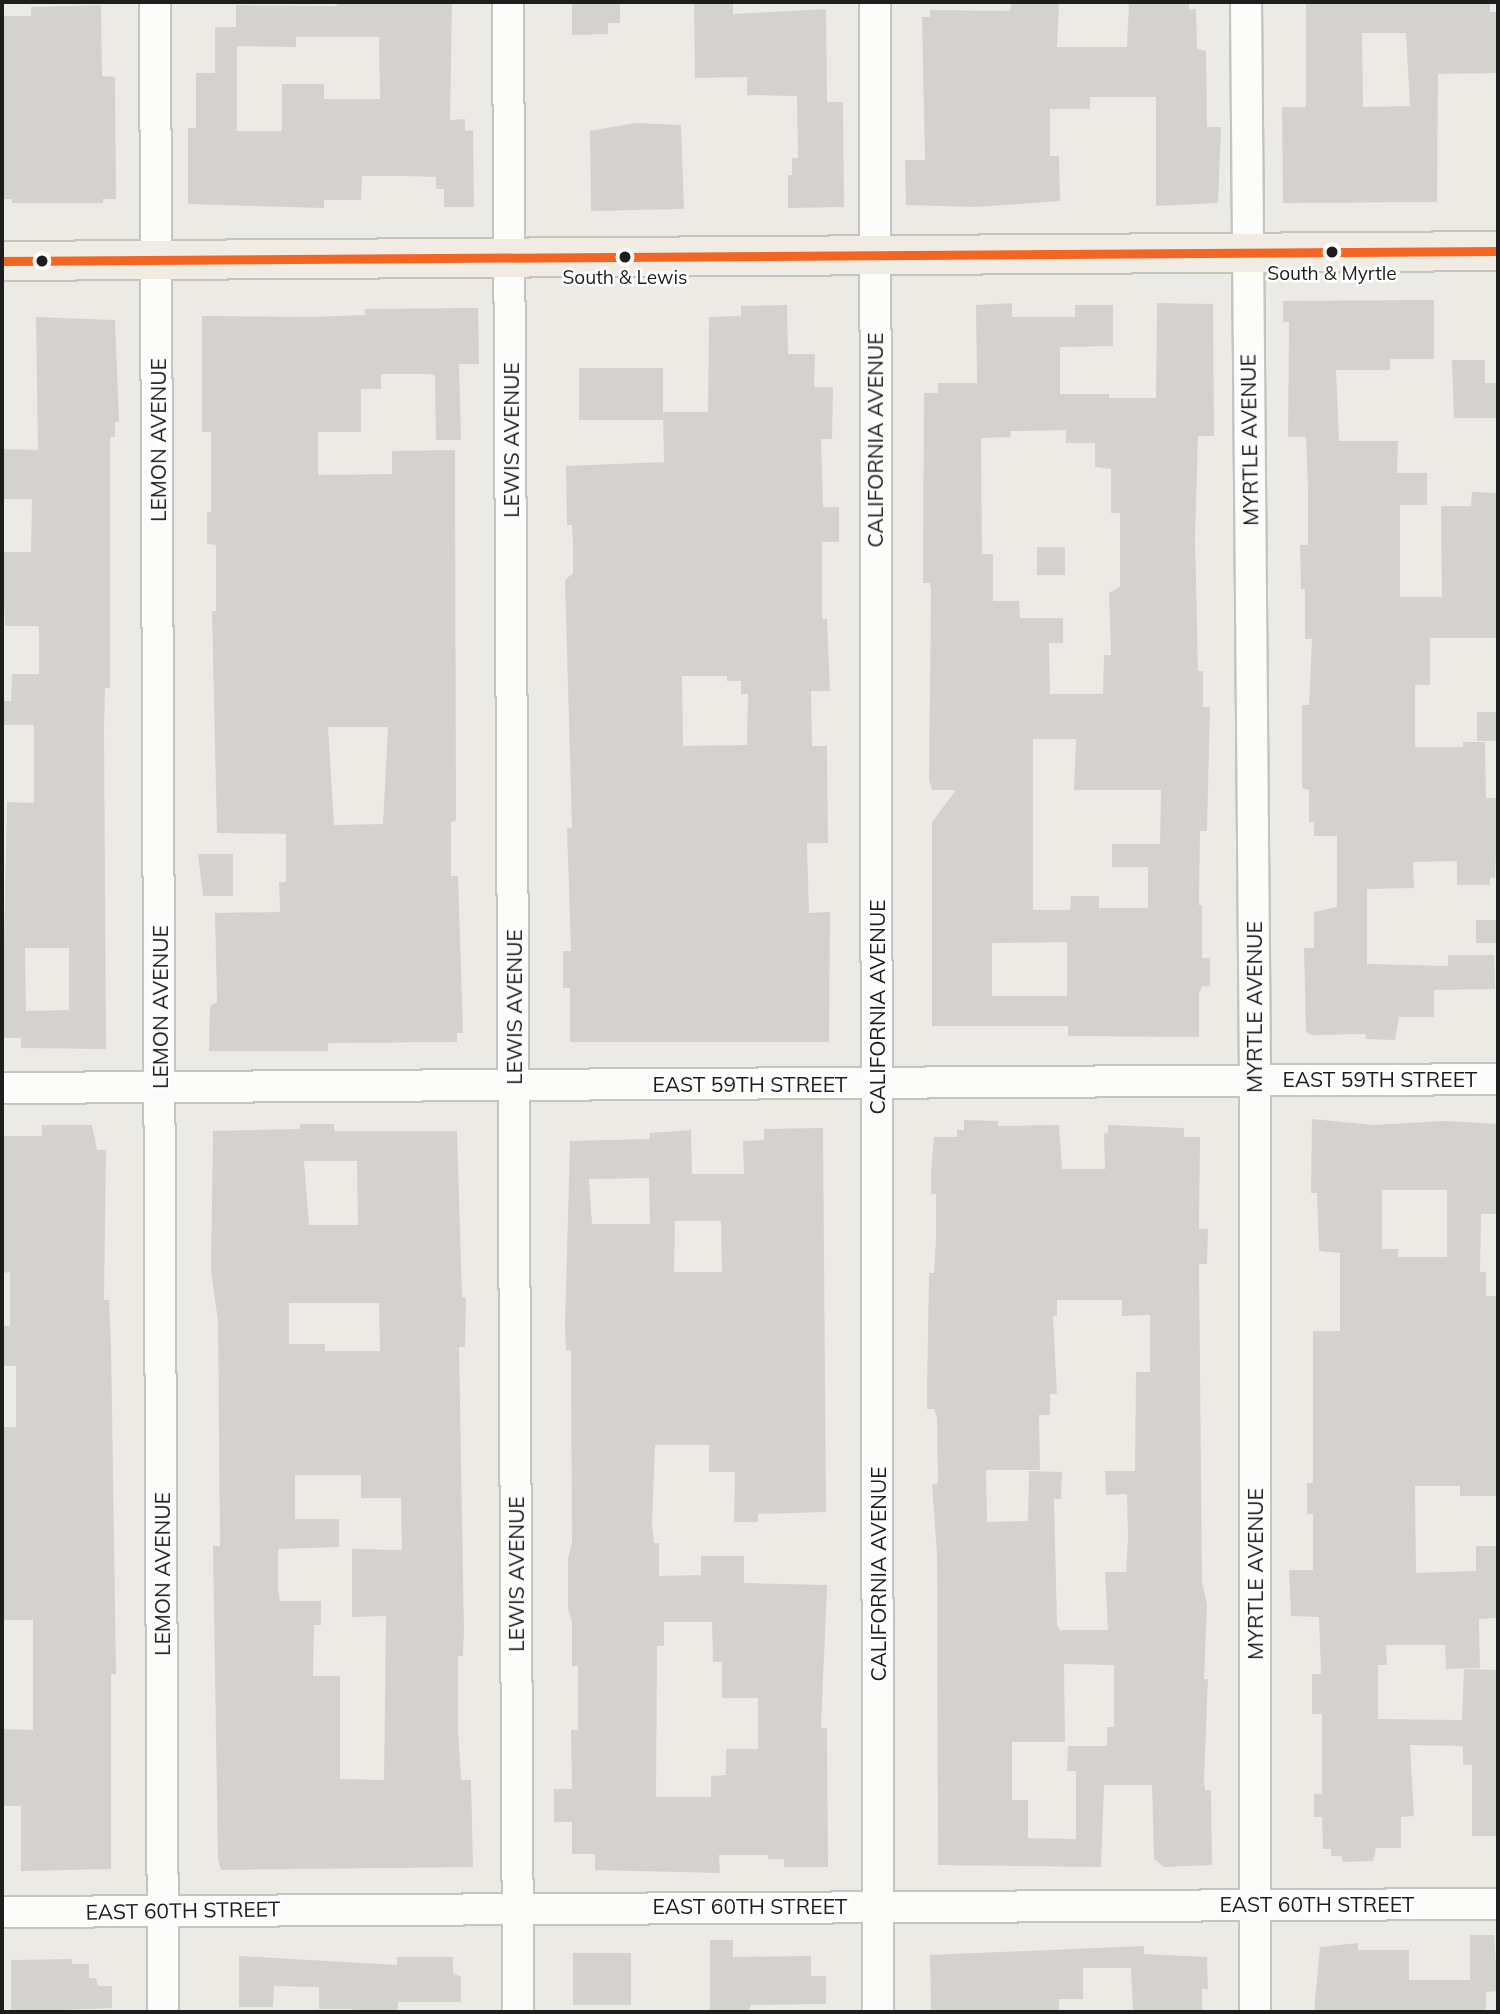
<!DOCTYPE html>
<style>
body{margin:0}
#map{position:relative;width:1500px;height:2014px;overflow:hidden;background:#eceae5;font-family:Mulish,sans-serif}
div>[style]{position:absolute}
.building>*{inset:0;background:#d4d2ce;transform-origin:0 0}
.roads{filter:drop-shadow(2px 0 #c4c4c1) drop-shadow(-2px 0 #c4c4c1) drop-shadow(0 2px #c4c4c1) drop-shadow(0 -2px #c4c4c1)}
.minor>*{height:30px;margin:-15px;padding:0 15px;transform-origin:15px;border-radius:15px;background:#fcfcfb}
.major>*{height:38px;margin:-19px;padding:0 19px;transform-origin:19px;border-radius:19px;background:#f0ece3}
.bus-1>*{height:9px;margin:-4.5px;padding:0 4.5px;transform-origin:4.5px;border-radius:4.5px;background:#f26522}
.dots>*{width:19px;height:19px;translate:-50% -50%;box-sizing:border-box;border:4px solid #fff;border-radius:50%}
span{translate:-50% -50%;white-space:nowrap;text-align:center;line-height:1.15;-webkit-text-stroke:5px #fff;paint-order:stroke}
.bus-label{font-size:19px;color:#1d1d1d}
.street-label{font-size:21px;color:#1d1d1d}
.frame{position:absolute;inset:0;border:4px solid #1d1d1d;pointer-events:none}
</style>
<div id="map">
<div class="building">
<div style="clip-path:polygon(evenodd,337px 2px,452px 2px,450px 120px,465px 119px,465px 131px,473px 130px,474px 207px,444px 207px,444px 189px,436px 189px,436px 177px,405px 176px,362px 176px,361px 200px,324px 200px,324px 208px,188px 204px,188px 128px,196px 128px,196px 73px,215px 73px,215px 27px,236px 27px,236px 5px,337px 6px,337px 2px,296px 37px,379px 37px,380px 99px,324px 99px,324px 84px,282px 84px,282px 131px,237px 131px,237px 46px,296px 47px,296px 37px)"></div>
<div style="clip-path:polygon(572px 2px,620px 2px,620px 23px,608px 23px,608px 34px,572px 35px)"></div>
<div style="clip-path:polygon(694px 2px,733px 2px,733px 14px,826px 9px,827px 102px,843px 102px,844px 207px,788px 208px,788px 175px,792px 175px,792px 158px,798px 158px,797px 96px,747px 95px,747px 77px,695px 78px)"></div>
<div style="clip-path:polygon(1011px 2px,1059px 2px,1057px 47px,1127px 47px,1129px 2px,1189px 2px,1189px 10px,1196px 9px,1197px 49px,1206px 51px,1207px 127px,1221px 127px,1218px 203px,1156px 206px,1156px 97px,1090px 97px,1090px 109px,1050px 109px,1050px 156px,1059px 156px,1060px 201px,977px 207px,906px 205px,905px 160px,925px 160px,922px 17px,930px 17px,930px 10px,1010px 11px)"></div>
<div style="clip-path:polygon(evenodd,1490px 2px,1490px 12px,1498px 12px,1498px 73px,1438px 74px,1437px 202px,1283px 203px,1282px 107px,1306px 107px,1306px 4px,1490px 2px,1362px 33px,1406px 33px,1410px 106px,1363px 107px,1362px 33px)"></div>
<div style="clip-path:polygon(101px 5px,102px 76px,115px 77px,116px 199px,103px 199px,103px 203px,12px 203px,12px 199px,2px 199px,2px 16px,31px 16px,31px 7px)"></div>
<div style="clip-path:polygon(635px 123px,681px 125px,684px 209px,591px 211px,590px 131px)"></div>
<div style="clip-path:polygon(1434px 300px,1434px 359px,1390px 359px,1390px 370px,1336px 370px,1339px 441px,1398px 441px,1397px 473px,1427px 473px,1427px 505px,1400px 505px,1400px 597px,1442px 597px,1441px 506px,1471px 506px,1472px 492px,1498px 493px,1498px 638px,1430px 638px,1430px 685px,1415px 685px,1415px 747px,1463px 747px,1463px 742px,1485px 742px,1486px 798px,1498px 798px,1495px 878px,1490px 878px,1490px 885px,1457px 885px,1457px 861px,1413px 862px,1414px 888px,1367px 889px,1367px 964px,1448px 966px,1448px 955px,1494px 955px,1495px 989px,1434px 990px,1434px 1017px,1399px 1017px,1395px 1040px,1365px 1039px,1366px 1034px,1312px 1035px,1306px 1032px,1304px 948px,1314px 948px,1314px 912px,1337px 907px,1337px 836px,1314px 836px,1314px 822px,1309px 822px,1309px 790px,1302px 788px,1302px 705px,1309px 705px,1312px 639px,1305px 639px,1305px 589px,1301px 589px,1300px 545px,1308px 545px,1308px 487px,1306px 437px,1288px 437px,1289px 322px,1283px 322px,1283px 301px)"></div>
<div style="clip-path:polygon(evenodd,1012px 303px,1012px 317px,1075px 317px,1075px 305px,1113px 305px,1113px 346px,1060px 347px,1060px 394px,1109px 394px,1109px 398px,1156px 398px,1157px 303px,1213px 304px,1214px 436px,1198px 436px,1195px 537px,1198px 671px,1203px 671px,1203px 707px,1210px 707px,1207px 831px,1200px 831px,1199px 905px,1202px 905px,1202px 958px,1210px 958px,1210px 986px,1202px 986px,1199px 993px,1199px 1037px,1068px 1036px,1068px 1026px,932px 1026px,932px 822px,956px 790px,932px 790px,929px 779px,931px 591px,930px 583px,923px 583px,924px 393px,938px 393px,938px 383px,977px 383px,976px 305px,1012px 303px,1066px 430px,1066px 443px,1095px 443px,1095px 467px,1111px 469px,1111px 513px,1120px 513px,1120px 587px,1109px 593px,1111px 655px,1104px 655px,1103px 694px,1050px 694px,1049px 643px,1063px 643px,1063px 618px,1020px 618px,1019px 601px,993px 601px,993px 554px,982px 554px,981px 438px,1011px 437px,1010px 431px,1066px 430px,1012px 303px,1033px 739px,1076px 739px,1074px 790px,1161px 790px,1160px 844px,1112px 844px,1112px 867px,1148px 867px,1148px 908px,1099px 908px,1099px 896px,1071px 896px,1070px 910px,1033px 910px,1033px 739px,1012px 303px,1067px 942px,1067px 996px,992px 996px,992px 943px,1067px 942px)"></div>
<div style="clip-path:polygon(evenodd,787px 305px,788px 354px,815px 354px,814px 387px,833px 387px,832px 439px,821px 439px,823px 507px,839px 507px,839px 542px,822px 542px,822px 619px,827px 619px,830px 691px,811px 691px,812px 746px,827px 746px,828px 843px,807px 843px,809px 913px,830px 912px,829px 1042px,570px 1042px,570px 988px,563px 988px,563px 951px,571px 951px,567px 828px,572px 828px,565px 580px,573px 573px,573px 545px,572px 525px,567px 525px,566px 466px,664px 462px,663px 412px,708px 412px,709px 317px,741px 316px,741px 306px,787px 305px,682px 676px,727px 676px,727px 681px,741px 681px,741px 694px,748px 694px,747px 745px,683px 746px,682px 676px)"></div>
<div style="clip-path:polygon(evenodd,478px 308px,479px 364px,459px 364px,461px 440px,436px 440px,435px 375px,429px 374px,381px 374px,381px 389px,361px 389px,361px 432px,318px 432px,318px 475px,392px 474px,392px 451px,455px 450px,456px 821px,451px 822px,451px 876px,458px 876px,463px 1033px,457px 1033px,457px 1042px,328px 1043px,328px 1051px,209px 1051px,210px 1006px,217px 1002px,215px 913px,280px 912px,279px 882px,286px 882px,286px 834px,217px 833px,212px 611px,216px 611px,216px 545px,207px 544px,207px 512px,211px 512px,211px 432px,202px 432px,202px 316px,314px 317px,365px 315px,365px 309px,478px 308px,328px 727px,388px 727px,383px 824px,334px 825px,328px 727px)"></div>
<div style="clip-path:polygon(evenodd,36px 317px,115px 320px,119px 422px,115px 422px,115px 437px,110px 437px,110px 688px,105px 688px,104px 728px,106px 1049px,21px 1048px,21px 1038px,2px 1038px,7px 802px,34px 803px,34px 725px,2px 725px,2px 701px,11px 701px,12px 674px,39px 674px,39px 626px,5px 626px,2px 552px,31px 552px,32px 499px,2px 499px,2px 449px,38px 450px,36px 317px,25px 948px,69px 948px,69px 1010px,26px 1011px,25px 948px)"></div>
<div style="clip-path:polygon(1452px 360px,1485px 360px,1485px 383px,1498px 383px,1498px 418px,1454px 418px)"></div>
<div style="left:663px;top:368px;width:52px;height:84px;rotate:90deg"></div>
<div style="left:1037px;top:547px;width:28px;height:28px"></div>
<div style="left:1477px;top:712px;width:21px;height:29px"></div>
<div style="clip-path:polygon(198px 854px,233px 854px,233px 896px,203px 896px)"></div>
<div style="left:1476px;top:920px;width:22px;height:23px"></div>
<div style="clip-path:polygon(evenodd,1312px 1119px,1374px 1125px,1444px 1121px,1498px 1124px,1498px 1214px,1481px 1214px,1480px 1272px,1486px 1272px,1486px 1296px,1498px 1296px,1498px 1496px,1460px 1496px,1460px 1486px,1415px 1486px,1416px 1573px,1476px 1571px,1476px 1546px,1498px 1546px,1498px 1618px,1479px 1619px,1480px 1668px,1446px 1669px,1445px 1645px,1386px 1645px,1387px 1665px,1378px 1665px,1378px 1719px,1462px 1720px,1464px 1669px,1498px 1670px,1497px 1836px,1472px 1836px,1472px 1765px,1463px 1765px,1463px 1746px,1410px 1745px,1414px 1816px,1401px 1817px,1401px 1848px,1376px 1848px,1373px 1861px,1343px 1862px,1341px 1856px,1331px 1856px,1331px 1849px,1323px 1849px,1322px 1817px,1314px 1817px,1314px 1794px,1322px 1794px,1322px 1714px,1312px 1714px,1312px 1674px,1321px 1674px,1319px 1617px,1291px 1616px,1289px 1570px,1313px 1570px,1313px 1514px,1307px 1514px,1307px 1483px,1313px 1483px,1313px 1331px,1340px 1331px,1340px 1253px,1319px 1251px,1317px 1193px,1311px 1193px,1312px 1119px,1382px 1190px,1447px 1190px,1447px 1257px,1398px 1257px,1398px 1249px,1382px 1249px,1382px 1190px)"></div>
<div style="clip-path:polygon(evenodd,964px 1120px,998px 1121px,998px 1126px,1059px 1125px,1062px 1169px,1105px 1169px,1104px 1134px,1108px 1133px,1108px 1125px,1184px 1128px,1184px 1137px,1200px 1137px,1199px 1229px,1208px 1229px,1207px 1264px,1199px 1264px,1202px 1582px,1207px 1604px,1204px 1679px,1208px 1679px,1204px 1780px,1205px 1790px,1211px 1790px,1212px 1865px,1164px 1867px,1154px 1859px,1152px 1785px,1104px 1785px,1101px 1867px,938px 1865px,937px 1552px,932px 1485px,938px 1483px,937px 1418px,934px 1409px,927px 1409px,927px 1391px,929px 1273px,934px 1273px,936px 1239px,936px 1194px,931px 1194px,931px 1172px,934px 1137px,957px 1137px,957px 1130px,964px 1130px,964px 1120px,1057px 1300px,1122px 1300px,1122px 1316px,1150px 1315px,1150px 1372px,1136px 1372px,1135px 1471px,1105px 1471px,1106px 1495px,1127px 1494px,1128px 1538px,1126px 1572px,1105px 1572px,1108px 1630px,1060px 1630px,1057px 1625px,1054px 1499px,1061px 1499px,1062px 1472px,1029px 1471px,1028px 1521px,987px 1522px,986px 1470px,1040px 1470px,1039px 1415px,1050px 1415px,1050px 1394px,1057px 1394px,1053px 1316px,1057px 1316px,1057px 1300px,964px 1120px,1064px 1664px,1114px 1665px,1114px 1727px,1107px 1727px,1107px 1746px,1068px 1746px,1067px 1771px,1076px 1771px,1076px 1839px,1028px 1838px,1028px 1800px,1012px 1800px,1012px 1742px,1065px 1742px,1064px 1664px)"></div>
<div style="clip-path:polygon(evenodd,300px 1124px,334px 1124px,334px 1131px,457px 1131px,462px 1297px,466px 1298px,465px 1347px,459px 1347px,464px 1631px,463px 1656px,458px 1656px,458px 1729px,461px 1780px,471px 1780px,473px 1867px,221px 1870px,218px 1859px,213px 1546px,220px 1546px,219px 1438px,218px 1321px,211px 1271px,213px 1131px,300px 1129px,300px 1124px,304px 1161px,357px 1161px,358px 1225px,309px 1225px,304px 1161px,300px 1124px,289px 1303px,379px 1303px,380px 1351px,325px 1351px,325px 1344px,289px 1344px,289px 1303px,300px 1124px,295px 1475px,361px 1475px,361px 1498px,401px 1498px,402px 1550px,352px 1549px,352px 1617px,386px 1616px,384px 1780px,340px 1779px,340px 1676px,313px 1676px,314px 1625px,321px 1625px,321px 1601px,280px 1601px,278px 1591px,278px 1549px,339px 1547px,339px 1519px,295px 1519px,295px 1475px)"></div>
<div style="clip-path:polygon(42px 1125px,92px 1125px,97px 1150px,106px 1150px,104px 1300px,109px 1300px,111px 1343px,116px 1674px,111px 1674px,111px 1869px,21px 1871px,21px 1806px,3px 1806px,2px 1729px,33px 1730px,33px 1620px,2px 1620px,2px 1427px,16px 1427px,16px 1366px,2px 1366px,2px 1326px,10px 1326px,10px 1272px,2px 1273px,2px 1136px,42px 1136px)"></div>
<div style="clip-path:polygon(evenodd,823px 1128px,826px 1512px,758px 1514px,758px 1522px,734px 1522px,735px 1472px,709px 1472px,709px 1445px,655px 1445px,652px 1525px,654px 1543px,659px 1543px,659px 1576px,701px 1575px,701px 1556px,744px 1556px,744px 1583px,827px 1585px,821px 1728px,827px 1728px,828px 1867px,784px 1867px,784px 1859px,768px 1859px,768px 1855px,719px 1855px,720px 1873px,595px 1870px,595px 1854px,572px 1854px,572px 1822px,554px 1822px,554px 1789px,572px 1789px,571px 1730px,578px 1730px,578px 1666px,572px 1666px,572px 1622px,568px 1609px,568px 1559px,572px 1543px,571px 1350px,566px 1351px,565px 1326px,570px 1141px,650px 1139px,650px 1133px,691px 1130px,692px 1174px,744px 1174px,743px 1141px,764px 1140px,764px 1129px,823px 1128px,649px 1178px,650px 1224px,592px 1224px,589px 1179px,649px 1178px,823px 1128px,675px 1221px,721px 1221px,722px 1272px,674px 1272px,675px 1221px,823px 1128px,664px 1622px,712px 1622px,713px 1662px,722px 1662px,722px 1698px,758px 1698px,758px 1749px,726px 1749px,726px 1775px,711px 1776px,711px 1797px,656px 1797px,657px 1646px,664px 1646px,664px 1622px)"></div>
<div style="clip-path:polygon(1470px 1935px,1494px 1935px,1498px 1991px,1486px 1992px,1486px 2010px,1314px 2012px,1320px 1947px,1358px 1943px,1358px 1950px,1409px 1950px,1409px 1980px,1470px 1980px)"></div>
<div style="clip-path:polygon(710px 1940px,733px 1940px,733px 1957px,811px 1956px,811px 1976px,826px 1976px,826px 2004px,750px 2005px,750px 2009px,740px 2012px,710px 2012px)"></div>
<div style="clip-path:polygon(1144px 1946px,1144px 1954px,1207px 1957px,1208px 1989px,1202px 1989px,1202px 2012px,1133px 2010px,1131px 1968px,1083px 1968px,1083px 1999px,1059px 1999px,1059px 2012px,931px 2012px,930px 1955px)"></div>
<div style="left:573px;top:1953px;width:58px;height:52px"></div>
<div style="clip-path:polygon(239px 1956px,397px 1965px,397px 1957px,453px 1957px,453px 1973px,461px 1977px,461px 2002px,398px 2002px,398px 2012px,353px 2012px,353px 2009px,319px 2009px,319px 1987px,274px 1986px,273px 2007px,239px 2007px)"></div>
<div style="clip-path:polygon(72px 1959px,72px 1964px,89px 1964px,89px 1978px,96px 1978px,98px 1986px,112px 1986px,112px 2008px,11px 2012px,11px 1960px)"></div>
</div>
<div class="roads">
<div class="minor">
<div style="left:155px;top:2px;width:2010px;rotate:89.77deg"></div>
<div style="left:508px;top:2px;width:2010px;rotate:89.71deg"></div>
<div style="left:875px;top:2px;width:2010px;rotate:89.91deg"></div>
<div style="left:1246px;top:2px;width:1078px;rotate:89.52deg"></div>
<div style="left:1255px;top:1080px;width:932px;rotate:90deg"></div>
<div style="left:2px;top:1088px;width:1496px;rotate:-0.34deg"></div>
<div style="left:2px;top:1912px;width:1496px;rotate:-0.31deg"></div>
</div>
<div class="major">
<div style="left:2px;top:261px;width:1496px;rotate:-0.38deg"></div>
</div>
</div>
<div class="bus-1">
<div style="left:2px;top:261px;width:1496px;rotate:-0.38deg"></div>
</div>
<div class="dots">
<div style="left:1332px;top:252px;background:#1d1d1d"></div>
<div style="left:625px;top:257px;background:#1d1d1d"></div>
<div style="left:42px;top:261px;background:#1d1d1d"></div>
</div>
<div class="bus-label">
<span style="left:1332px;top:274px">South &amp; Myrtle</span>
<span style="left:625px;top:278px">South &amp; Lewis</span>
</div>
<div class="street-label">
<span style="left:158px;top:440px;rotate:-90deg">LEMON AVENUE</span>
<span style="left:511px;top:440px;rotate:-90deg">LEWIS AVENUE</span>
<span style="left:875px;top:440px;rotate:-90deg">CALIFORNIA AVENUE</span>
<span style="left:1249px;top:440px;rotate:-91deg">MYRTLE AVENUE</span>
<span style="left:160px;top:1007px;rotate:-90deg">LEMON AVENUE</span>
<span style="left:514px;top:1007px;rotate:-90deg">LEWIS AVENUE</span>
<span style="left:877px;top:1007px;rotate:-90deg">CALIFORNIA AVENUE</span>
<span style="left:1254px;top:1007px;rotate:-90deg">MYRTLE AVENUE</span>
<span style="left:1380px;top:1079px">EAST 59TH STREET</span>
<span style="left:750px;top:1084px">EAST 59TH STREET</span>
<span style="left:162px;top:1574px;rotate:-90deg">LEMON AVENUE</span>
<span style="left:516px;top:1574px;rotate:-90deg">LEWIS AVENUE</span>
<span style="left:878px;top:1574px;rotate:-90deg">CALIFORNIA AVENUE</span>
<span style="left:1255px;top:1574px;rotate:-90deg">MYRTLE AVENUE</span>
<span style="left:1317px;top:1904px">EAST 60TH STREET</span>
<span style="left:750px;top:1906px">EAST 60TH STREET</span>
<span style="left:183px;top:1910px;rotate:-1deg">EAST 60TH STREET</span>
</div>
<div class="frame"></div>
</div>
